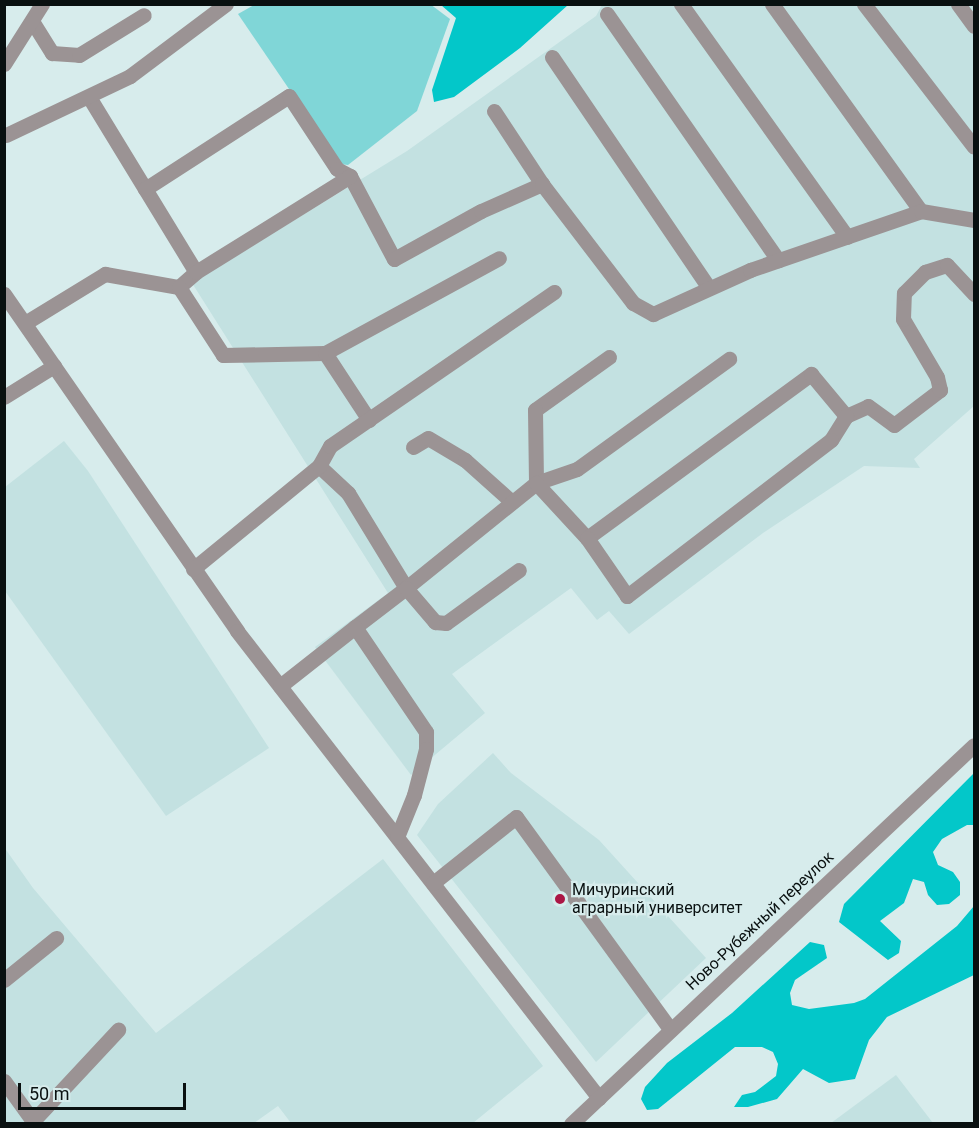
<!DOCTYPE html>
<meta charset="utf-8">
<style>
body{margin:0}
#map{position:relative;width:979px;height:1128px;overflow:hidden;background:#d7ecec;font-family:Roboto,sans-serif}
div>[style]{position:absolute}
.built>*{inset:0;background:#c3e1e1}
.green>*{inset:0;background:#80d6d7}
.forest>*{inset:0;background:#03c7c9}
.minor>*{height:15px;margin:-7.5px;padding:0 7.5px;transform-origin:7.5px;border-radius:7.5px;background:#9b9394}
.dots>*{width:16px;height:16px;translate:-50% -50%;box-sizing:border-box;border:3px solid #d7ecec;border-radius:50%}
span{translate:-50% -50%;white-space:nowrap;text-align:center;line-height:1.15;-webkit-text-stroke:4.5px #d7ecec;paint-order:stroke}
.poi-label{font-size:16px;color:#091010}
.left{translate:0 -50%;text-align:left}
.street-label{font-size:16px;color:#091010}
.frame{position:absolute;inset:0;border:6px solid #091010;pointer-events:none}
.scale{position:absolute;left:18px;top:1083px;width:168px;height:27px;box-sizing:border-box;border:3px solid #091010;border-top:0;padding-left:8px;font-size:18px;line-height:21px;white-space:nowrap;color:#091010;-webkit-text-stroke:4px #d7ecec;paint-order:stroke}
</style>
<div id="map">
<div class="built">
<div style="clip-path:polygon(602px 5px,974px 5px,974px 406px,914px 459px,920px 468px,864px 466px,763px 533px,629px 634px,609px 611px,597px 620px,571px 588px,452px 674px,485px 713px,411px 775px,315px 647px,388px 593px,192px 283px,407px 151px,596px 16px)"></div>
<div style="clip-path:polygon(64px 441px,88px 471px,269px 748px,166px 816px,5px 591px,5px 487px)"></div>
<div style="clip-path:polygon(493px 753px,511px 773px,599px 840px,706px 958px,596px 1062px,417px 835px,438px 804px)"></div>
<div style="clip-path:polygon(4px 847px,33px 888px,156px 1033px,383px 859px,543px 1066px,473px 1123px,291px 1123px,278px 1106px,254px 1123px,5px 1123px)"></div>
<div style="clip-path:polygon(896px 1075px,933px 1123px,831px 1123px)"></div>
</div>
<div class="green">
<div style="clip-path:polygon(430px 4px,450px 19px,417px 111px,348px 165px,340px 164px,238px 14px,254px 5px)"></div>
</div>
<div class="forest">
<div style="clip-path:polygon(441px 5px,568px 5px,520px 48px,454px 97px,434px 102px,432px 90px,456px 18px)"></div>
<div style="clip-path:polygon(974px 773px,974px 825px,967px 825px,942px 839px,933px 852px,938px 865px,953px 872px,960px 882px,960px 895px,949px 904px,937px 905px,928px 895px,924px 882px,913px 879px,904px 903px,880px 921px,901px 941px,899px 953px,888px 960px,839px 922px,844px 904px)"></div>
<div style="clip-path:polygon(974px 906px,974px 975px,887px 1017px,869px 1040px,855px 1079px,829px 1083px,803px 1069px,777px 1099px,748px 1107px,734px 1107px,742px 1095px,755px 1092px,776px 1076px,778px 1064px,773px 1052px,762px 1047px,735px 1047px,658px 1109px,647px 1110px,641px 1099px,645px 1087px,667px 1063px,732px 1013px,810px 942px,824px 945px,827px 958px,795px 980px,790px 993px,792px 1005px,809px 1009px,854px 1003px,865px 999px,957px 926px)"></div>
</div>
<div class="minor">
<div style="left:681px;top:4px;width:286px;rotate:54.5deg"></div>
<div style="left:772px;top:4px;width:255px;rotate:54.3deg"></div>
<div style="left:864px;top:4px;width:180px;rotate:52.4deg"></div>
<div style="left:958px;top:4px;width:27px;rotate:54deg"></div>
<div style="left:607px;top:14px;width:300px;rotate:55.2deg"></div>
<div style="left:32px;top:21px;width:38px;rotate:58deg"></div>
<div style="left:52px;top:53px;width:27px;rotate:4deg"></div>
<div style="left:79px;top:55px;width:76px;rotate:-31.6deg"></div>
<div style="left:552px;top:57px;width:279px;rotate:55.8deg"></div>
<div style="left:4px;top:64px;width:71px;rotate:-57.7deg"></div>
<div style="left:89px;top:97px;width:205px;rotate:58.6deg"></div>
<div style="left:196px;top:272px;width:23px;rotate:139deg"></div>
<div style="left:494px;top:111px;width:87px;rotate:56.7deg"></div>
<div style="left:6px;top:135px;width:137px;rotate:-25.4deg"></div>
<div style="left:130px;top:76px;width:120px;rotate:-36.9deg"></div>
<div style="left:145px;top:189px;width:171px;rotate:-32.9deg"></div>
<div style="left:289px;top:96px;width:87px;rotate:56.7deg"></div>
<div style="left:337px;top:169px;width:15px;rotate:28deg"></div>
<div style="left:350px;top:176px;width:94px;rotate:62.1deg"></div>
<div style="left:394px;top:259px;width:99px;rotate:-28.9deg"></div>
<div style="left:481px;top:211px;width:67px;rotate:-23.9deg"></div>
<div style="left:542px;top:184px;width:150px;rotate:52.6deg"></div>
<div style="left:633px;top:303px;width:23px;rotate:29deg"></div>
<div style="left:653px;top:314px;width:107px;rotate:-24.4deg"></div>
<div style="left:750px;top:270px;width:181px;rotate:-19deg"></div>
<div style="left:921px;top:211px;width:54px;rotate:9.6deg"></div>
<div style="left:196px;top:272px;width:181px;rotate:-31.9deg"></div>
<div style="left:4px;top:294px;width:410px;rotate:55.3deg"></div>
<div style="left:237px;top:631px;width:591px;rotate:52.22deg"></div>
<div style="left:25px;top:323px;width:94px;rotate:-31.5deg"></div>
<div style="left:105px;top:274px;width:75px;rotate:10deg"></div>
<div style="left:179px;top:287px;width:81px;rotate:57.1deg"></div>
<div style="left:223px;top:355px;width:102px;rotate:-1.1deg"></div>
<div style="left:609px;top:357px;width:91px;rotate:144.4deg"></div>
<div style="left:535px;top:410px;width:73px;rotate:89.2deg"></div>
<div style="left:536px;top:483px;width:43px;rotate:-18.9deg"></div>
<div style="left:577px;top:469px;width:188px;rotate:-35.9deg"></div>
<div style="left:4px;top:397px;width:59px;rotate:-31.8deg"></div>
<div style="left:846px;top:416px;width:24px;rotate:-24deg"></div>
<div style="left:868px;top:406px;width:32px;rotate:36deg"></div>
<div style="left:894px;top:425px;width:58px;rotate:-37.3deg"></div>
<div style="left:940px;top:390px;width:13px;rotate:-103deg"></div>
<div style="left:937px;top:377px;width:67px;rotate:-120.4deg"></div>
<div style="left:903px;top:319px;width:26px;rotate:-88deg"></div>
<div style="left:904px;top:293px;width:30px;rotate:-45deg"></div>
<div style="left:925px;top:272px;width:23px;rotate:-18deg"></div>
<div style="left:947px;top:265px;width:40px;rotate:47deg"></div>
<div style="left:369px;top:420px;width:80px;rotate:-123.3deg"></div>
<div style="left:325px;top:353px;width:198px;rotate:-28.6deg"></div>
<div style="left:413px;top:447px;width:17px;rotate:-31deg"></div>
<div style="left:428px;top:438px;width:43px;rotate:30.7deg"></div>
<div style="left:465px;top:460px;width:63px;rotate:41.8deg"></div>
<div style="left:319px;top:466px;width:40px;rotate:43deg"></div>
<div style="left:348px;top:493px;width:111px;rotate:58.6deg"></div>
<div style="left:406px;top:588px;width:167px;rotate:-38.9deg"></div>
<div style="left:536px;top:483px;width:75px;rotate:47.2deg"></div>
<div style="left:587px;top:538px;width:278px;rotate:-36.2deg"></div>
<div style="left:811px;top:374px;width:55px;rotate:50.2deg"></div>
<div style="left:846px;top:416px;width:28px;rotate:122deg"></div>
<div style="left:831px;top:440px;width:257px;rotate:142.6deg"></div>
<div style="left:627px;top:596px;width:70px;rotate:-124.6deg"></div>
<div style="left:193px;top:569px;width:163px;rotate:-39.3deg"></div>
<div style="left:319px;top:466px;width:23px;rotate:-61deg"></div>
<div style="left:330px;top:446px;width:272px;rotate:-34.5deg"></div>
<div style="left:355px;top:627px;width:64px;rotate:-37.4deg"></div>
<div style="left:406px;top:588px;width:45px;rotate:49.5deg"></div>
<div style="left:435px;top:622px;width:11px;rotate:5deg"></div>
<div style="left:446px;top:623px;width:90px;rotate:-36deg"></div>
<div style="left:280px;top:686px;width:95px;rotate:-38.2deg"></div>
<div style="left:355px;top:627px;width:127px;rotate:55.9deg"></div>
<div style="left:426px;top:732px;width:17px;rotate:90deg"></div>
<div style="left:426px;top:749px;width:48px;rotate:104.6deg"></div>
<div style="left:414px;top:795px;width:45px;rotate:112deg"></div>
<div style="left:433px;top:883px;width:106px;rotate:-38.5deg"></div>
<div style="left:516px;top:817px;width:263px;rotate:54deg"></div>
<div style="left:4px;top:980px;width:67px;rotate:-38.9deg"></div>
<div style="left:4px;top:1081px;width:53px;rotate:54.2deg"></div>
<div style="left:33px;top:1121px;width:125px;rotate:-47deg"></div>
<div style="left:571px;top:1124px;width:553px;rotate:-43.24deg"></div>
</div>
<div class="dots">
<div style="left:560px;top:899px;background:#ab1645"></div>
</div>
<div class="poi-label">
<span class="left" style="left:572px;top:899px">Мичуринский<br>аграрный университет</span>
</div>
<div class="street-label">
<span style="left:760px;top:921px;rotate:-43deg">Ново-Рубежный переулок</span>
</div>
<div class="frame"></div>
<div class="scale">50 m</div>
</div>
